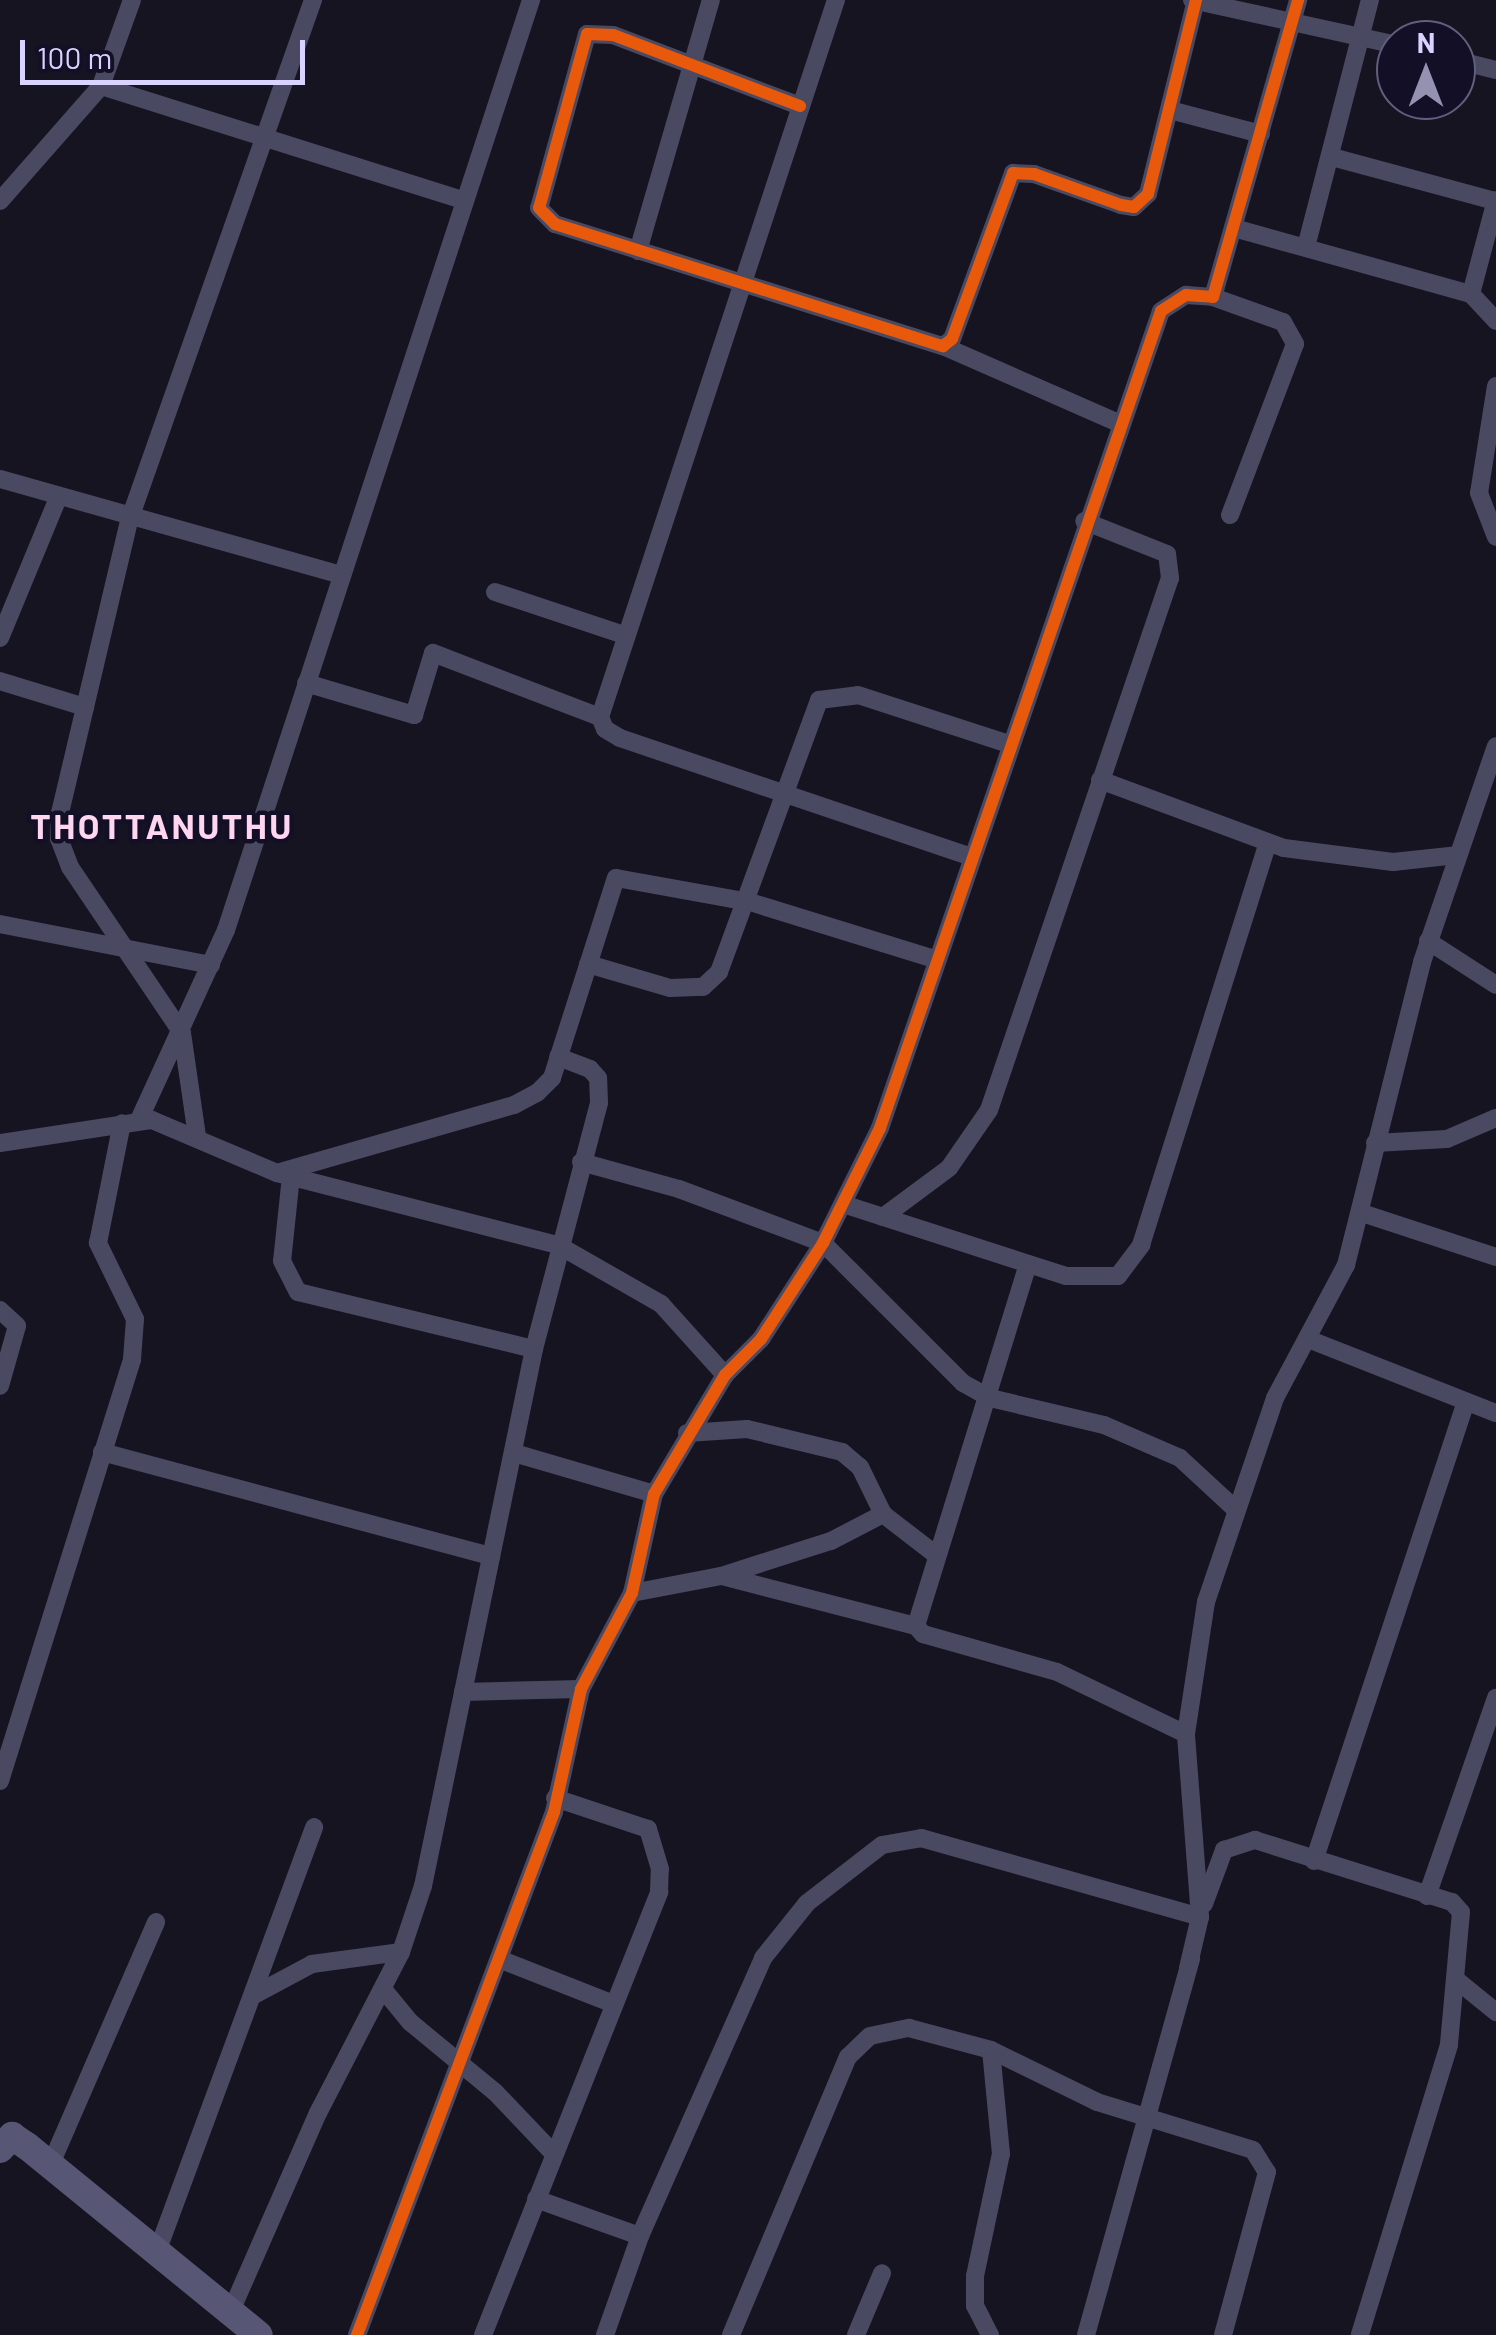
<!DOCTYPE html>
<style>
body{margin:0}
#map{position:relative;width:1496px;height:2335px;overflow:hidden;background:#161421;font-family:Barlow,sans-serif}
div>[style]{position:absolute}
.street>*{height:18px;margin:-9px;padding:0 9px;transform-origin:9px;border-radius:9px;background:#4a4962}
.secondary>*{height:28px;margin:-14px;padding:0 14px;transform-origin:14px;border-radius:14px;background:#575674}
.cycleway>*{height:12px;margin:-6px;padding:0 6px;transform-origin:6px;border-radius:6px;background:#e8590c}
span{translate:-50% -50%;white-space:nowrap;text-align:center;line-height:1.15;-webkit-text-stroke:9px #130f26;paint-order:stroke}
.district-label{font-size:35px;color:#ffd6f0;font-weight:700;letter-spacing:2.5px}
.north{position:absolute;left:1376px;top:20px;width:100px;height:100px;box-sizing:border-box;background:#130f26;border:2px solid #625e7d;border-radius:50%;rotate:0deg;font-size:28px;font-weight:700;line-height:40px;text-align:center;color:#d9d4ff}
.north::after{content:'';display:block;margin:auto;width:35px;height:45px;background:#9591b1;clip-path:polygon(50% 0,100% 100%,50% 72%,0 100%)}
.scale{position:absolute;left:20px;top:40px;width:285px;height:45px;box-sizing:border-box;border:5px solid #d9d4ff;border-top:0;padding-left:12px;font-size:30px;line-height:35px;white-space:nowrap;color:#d9d4ff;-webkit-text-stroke:8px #130f26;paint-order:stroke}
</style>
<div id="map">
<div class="street">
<div style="left:836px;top:0;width:755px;rotate:108.22deg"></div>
<div style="left:600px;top:717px;width:13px;rotate:67deg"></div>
<div style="left:605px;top:729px;width:17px;rotate:31deg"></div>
<div style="left:620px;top:738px;width:372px;rotate:18.7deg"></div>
<div style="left:1192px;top:0;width:209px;rotate:12.4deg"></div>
<div style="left:1456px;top:60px;width:41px;rotate:14deg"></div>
<div style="left:101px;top:86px;width:379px;rotate:17.5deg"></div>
<div style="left:800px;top:106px;width:200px;rotate:-159.2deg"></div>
<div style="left:613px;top:35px;width:26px;rotate:-178deg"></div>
<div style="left:587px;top:34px;width:180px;rotate:105.4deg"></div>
<div style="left:539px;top:208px;width:23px;rotate:45deg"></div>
<div style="left:555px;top:224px;width:407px;rotate:17.5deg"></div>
<div style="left:943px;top:346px;width:11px;rotate:-38deg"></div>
<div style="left:952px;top:339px;width:177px;rotate:-69.8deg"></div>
<div style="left:1013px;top:173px;width:21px;rotate:3deg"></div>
<div style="left:1034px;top:174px;width:92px;rotate:19.6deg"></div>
<div style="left:1121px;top:205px;width:13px;rotate:9deg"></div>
<div style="left:1134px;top:207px;width:19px;rotate:-43deg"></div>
<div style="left:1148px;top:194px;width:200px;rotate:-76.1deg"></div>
<div style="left:1170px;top:110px;width:94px;rotate:14.8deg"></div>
<div style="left:1332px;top:157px;width:169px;rotate:15.1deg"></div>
<div style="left:0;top:201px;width:153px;rotate:-48.7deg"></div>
<div style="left:101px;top:86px;width:91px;rotate:-70.2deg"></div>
<div style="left:1234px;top:228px;width:246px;rotate:15.6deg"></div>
<div style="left:1471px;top:294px;width:37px;rotate:47deg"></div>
<div style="left:1306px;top:247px;width:255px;rotate:-75.5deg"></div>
<div style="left:638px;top:251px;width:261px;rotate:-73.8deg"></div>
<div style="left:1471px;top:294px;width:97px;rotate:-75.1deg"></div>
<div style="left:1213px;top:297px;width:74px;rotate:19.7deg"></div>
<div style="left:1283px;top:322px;width:25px;rotate:61deg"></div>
<div style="left:1295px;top:344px;width:183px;rotate:110.8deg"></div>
<div style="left:943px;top:346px;width:191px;rotate:23.7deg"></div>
<div style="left:1496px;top:386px;width:108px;rotate:99deg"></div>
<div style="left:1479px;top:493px;width:47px;rotate:68.9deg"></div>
<div style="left:0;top:479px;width:354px;rotate:15.7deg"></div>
<div style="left:495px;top:592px;width:136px;rotate:18.4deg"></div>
<div style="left:0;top:638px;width:152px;rotate:-67.5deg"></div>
<div style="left:0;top:681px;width:89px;rotate:17deg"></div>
<div style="left:306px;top:683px;width:113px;rotate:16.5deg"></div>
<div style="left:414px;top:715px;width:65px;rotate:-73deg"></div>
<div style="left:433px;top:653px;width:179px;rotate:21deg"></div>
<div style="left:1100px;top:780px;width:196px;rotate:20.3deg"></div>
<div style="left:1284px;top:848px;width:110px;rotate:7.3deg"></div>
<div style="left:1393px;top:862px;width:64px;rotate:-6.2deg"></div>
<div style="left:0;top:924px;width:215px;rotate:11deg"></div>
<div style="left:1428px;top:941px;width:81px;rotate:32.9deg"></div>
<div style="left:588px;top:964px;width:85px;rotate:16.3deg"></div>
<div style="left:670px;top:988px;width:33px;rotate:-2deg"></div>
<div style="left:703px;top:987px;width:22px;rotate:-43deg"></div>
<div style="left:719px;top:972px;width:290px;rotate:-69.8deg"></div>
<div style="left:819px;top:700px;width:39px;rotate:-7deg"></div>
<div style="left:858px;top:695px;width:159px;rotate:18deg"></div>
<div style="left:139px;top:1120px;width:209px;rotate:-65.4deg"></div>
<div style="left:226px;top:930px;width:979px;rotate:-71.84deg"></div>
<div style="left:197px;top:1136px;width:104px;rotate:-98.3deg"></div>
<div style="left:182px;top:1033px;width:200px;rotate:-124deg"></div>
<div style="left:70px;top:867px;width:30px;rotate:-111deg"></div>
<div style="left:59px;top:839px;width:26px;rotate:-88deg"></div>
<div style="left:60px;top:813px;width:300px;rotate:-76.7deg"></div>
<div style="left:129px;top:521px;width:553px;rotate:-70.55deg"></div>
<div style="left:0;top:1143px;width:154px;rotate:-8.6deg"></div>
<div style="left:152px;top:1120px;width:136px;rotate:23deg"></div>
<div style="left:277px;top:1173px;width:290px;rotate:14.4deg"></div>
<div style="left:558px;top:1245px;width:119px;rotate:29.8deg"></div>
<div style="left:661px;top:1304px;width:96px;rotate:48deg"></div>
<div style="left:1375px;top:1143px;width:72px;rotate:-3.2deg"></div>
<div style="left:1447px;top:1139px;width:53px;rotate:-23.2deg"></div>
<div style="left:581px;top:1162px;width:102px;rotate:15.4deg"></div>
<div style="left:679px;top:1189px;width:154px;rotate:20.6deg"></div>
<div style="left:823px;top:1243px;width:198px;rotate:45deg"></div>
<div style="left:963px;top:1383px;width:31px;rotate:29deg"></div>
<div style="left:990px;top:1398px;width:117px;rotate:13.3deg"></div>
<div style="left:1104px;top:1425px;width:83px;rotate:23.5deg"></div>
<div style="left:1180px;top:1458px;width:75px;rotate:42.8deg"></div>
<div style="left:277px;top:1173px;width:247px;rotate:-16deg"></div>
<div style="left:514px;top:1105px;width:26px;rotate:-28deg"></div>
<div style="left:537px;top:1093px;width:21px;rotate:-45deg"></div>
<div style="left:552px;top:1078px;width:210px;rotate:-72.3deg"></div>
<div style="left:616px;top:878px;width:136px;rotate:10.2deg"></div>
<div style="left:750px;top:902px;width:196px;rotate:17.2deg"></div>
<div style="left:291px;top:1176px;width:85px;rotate:96deg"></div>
<div style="left:282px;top:1261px;width:35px;rotate:63deg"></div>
<div style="left:298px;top:1292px;width:243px;rotate:13.6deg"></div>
<div style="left:843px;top:1204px;width:234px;rotate:17.9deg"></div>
<div style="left:1066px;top:1276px;width:52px"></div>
<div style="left:1118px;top:1276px;width:39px;rotate:-53deg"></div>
<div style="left:1141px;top:1245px;width:422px;rotate:-72.5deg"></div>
<div style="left:1362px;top:1213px;width:141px;rotate:18.2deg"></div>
<div style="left:883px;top:1217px;width:82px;rotate:-36.6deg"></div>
<div style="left:949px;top:1168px;width:70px;rotate:-55.4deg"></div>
<div style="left:989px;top:1110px;width:562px;rotate:-71.21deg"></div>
<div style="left:1170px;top:578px;width:24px;rotate:-97deg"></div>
<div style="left:1167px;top:554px;width:89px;rotate:-158.3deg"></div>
<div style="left:1028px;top:1264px;width:379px;rotate:107.2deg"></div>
<div style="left:916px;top:1626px;width:11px;rotate:49deg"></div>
<div style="left:923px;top:1634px;width:139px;rotate:15.8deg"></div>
<div style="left:1057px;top:1672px;width:143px;rotate:25.7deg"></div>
<div style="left:0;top:1310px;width:23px;rotate:43deg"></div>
<div style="left:17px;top:1326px;width:62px;rotate:105.8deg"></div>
<div style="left:1308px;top:1339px;width:202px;rotate:21.5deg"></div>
<div style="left:687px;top:1433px;width:60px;rotate:-3.8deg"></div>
<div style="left:747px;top:1429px;width:98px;rotate:13.6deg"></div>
<div style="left:842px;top:1452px;width:23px;rotate:40deg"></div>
<div style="left:860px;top:1467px;width:52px;rotate:63.9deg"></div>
<div style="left:883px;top:1514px;width:67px;rotate:37.7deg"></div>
<div style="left:102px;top:1452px;width:403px;rotate:15deg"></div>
<div style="left:514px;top:1453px;width:146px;rotate:16.3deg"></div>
<div style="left:722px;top:1576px;width:200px;rotate:14.5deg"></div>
<div style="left:632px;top:1593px;width:91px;rotate:-10.8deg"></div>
<div style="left:721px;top:1576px;width:115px;rotate:-17.7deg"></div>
<div style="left:831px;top:1541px;width:59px;rotate:-27.4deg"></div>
<div style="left:463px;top:1692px;width:118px;rotate:-1.5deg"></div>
<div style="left:0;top:1781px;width:442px;rotate:-72.6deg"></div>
<div style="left:132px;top:1359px;width:40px;rotate:-85.7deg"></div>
<div style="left:135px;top:1319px;width:85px;rotate:-116deg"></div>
<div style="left:98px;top:1243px;width:122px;rotate:-78.7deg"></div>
<div style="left:1314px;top:1861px;width:481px;rotate:-71.7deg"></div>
<div style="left:1427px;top:1896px;width:210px;rotate:-70.8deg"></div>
<div style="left:1204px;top:1904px;width:58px;rotate:-69.7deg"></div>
<div style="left:1224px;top:1850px;width:33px;rotate:-18deg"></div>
<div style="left:1255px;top:1840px;width:207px;rotate:17.5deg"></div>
<div style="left:1452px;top:1902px;width:13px;rotate:48deg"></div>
<div style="left:1461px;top:1912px;width:134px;rotate:95.2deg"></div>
<div style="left:1449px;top:2045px;width:303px;rotate:107.1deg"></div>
<div style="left:499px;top:1959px;width:120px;rotate:21.4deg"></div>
<div style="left:1188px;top:1968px;width:52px;rotate:-76.8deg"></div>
<div style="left:1200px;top:1917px;width:184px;rotate:-94.4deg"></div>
<div style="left:1186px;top:1734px;width:134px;rotate:-81.4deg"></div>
<div style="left:1206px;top:1602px;width:215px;rotate:-71.3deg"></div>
<div style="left:1275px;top:1398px;width:151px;rotate:-61.9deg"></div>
<div style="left:1346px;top:1265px;width:312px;rotate:-75.9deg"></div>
<div style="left:1422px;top:962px;width:228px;rotate:-71.1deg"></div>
<div style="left:1459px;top:1982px;width:48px;rotate:39deg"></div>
<div style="left:383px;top:1989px;width:43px;rotate:50.7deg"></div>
<div style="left:410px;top:2022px;width:110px;rotate:39.5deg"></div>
<div style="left:495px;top:2092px;width:86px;rotate:46.4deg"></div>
<div style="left:254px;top:1995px;width:66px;rotate:-28.1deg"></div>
<div style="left:312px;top:1964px;width:90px;rotate:-7.7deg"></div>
<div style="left:50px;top:2166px;width:266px;rotate:-66.5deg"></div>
<div style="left:536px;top:2199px;width:110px;rotate:19.6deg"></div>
<div style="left:157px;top:2252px;width:453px;rotate:-69.7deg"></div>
<div style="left:231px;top:2311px;width:216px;rotate:-66.3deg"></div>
<div style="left:318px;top:2113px;width:181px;rotate:-62.7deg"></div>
<div style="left:401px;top:1952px;width:70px;rotate:-71.6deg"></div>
<div style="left:423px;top:1886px;width:548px;rotate:-78.32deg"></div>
<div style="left:534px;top:1349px;width:254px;rotate:-75.2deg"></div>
<div style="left:599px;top:1103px;width:25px;rotate:-92deg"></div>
<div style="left:598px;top:1078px;width:12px;rotate:-132deg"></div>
<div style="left:590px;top:1069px;width:34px;rotate:-159deg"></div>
<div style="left:357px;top:2335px;width:559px;rotate:-69.36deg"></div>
<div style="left:554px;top:1812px;width:126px;rotate:-77.6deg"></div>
<div style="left:581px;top:1689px;width:109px;rotate:-62deg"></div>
<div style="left:632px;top:1593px;width:101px;rotate:-77.5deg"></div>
<div style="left:654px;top:1494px;width:139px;rotate:-59.2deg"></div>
<div style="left:725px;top:1375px;width:51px;rotate:-45deg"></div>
<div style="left:761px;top:1339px;width:114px;rotate:-57.1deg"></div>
<div style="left:823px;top:1243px;width:128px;rotate:-63.6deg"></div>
<div style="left:880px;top:1128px;width:864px;rotate:-71.02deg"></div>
<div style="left:1161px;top:311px;width:30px;rotate:-33deg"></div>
<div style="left:1186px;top:295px;width:27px;rotate:4deg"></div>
<div style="left:1213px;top:297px;width:309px;rotate:-74deg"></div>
<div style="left:483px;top:2335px;width:477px;rotate:-68.3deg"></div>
<div style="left:659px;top:1892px;width:23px;rotate:-88deg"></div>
<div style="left:660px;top:1869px;width:42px;rotate:-106.7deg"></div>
<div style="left:648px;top:1829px;width:98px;rotate:-161.6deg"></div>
<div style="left:605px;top:2335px;width:105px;rotate:-70.5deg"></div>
<div style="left:640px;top:2236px;width:304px;rotate:-66.1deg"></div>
<div style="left:763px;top:1958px;width:70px;rotate:-51.3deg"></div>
<div style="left:807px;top:1903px;width:95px;rotate:-37.7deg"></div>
<div style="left:882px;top:1845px;width:40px;rotate:-10deg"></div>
<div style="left:921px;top:1838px;width:290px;rotate:15.8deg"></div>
<div style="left:731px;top:2335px;width:302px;rotate:-67.2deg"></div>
<div style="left:848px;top:2057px;width:30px;rotate:-44deg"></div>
<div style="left:870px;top:2036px;width:40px;rotate:-12deg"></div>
<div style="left:909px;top:2028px;width:85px;rotate:15deg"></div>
<div style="left:991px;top:2050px;width:118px;rotate:26.1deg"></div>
<div style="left:1097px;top:2102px;width:163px;rotate:17.1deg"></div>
<div style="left:1253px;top:2150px;width:26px;rotate:58deg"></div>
<div style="left:1267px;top:2172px;width:169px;rotate:105.1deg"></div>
<div style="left:856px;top:2335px;width:67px;rotate:-67.2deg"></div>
<div style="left:990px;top:2335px;width:33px;rotate:-117deg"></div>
<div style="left:975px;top:2306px;width:30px;rotate:-90deg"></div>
<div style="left:975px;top:2276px;width:125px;rotate:-78deg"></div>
<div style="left:1001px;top:2154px;width:104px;rotate:-95.5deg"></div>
<div style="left:1086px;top:2335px;width:391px;rotate:-74.4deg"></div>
</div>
<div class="secondary">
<div style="left:0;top:2149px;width:18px;rotate:-47deg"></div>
<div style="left:12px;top:2136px;width:18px;rotate:34deg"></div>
<div style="left:27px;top:2146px;width:299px;rotate:39.2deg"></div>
</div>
<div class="cycleway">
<div style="left:800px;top:106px;width:200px;rotate:-159.2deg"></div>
<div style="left:613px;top:35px;width:26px;rotate:-178deg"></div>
<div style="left:587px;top:34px;width:180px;rotate:105.4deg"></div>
<div style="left:539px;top:208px;width:23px;rotate:45deg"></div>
<div style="left:555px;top:224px;width:407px;rotate:17.5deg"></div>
<div style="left:943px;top:346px;width:11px;rotate:-38deg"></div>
<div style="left:952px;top:339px;width:177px;rotate:-69.8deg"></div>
<div style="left:1013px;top:173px;width:21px;rotate:3deg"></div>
<div style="left:1034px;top:174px;width:92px;rotate:19.6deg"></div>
<div style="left:1121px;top:205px;width:13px;rotate:9deg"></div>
<div style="left:1134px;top:207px;width:19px;rotate:-43deg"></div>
<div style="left:1148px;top:194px;width:200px;rotate:-76.1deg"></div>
<div style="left:357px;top:2335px;width:559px;rotate:-69.36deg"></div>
<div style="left:554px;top:1812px;width:126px;rotate:-77.6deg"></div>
<div style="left:581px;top:1689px;width:109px;rotate:-62deg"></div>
<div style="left:632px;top:1593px;width:101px;rotate:-77.5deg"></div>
<div style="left:654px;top:1494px;width:139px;rotate:-59.2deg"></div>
<div style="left:725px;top:1375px;width:51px;rotate:-45deg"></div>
<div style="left:761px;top:1339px;width:114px;rotate:-57.1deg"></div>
<div style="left:823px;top:1243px;width:128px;rotate:-63.6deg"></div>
<div style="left:880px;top:1128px;width:864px;rotate:-71.02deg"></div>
<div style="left:1161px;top:311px;width:30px;rotate:-33deg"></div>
<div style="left:1186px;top:295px;width:27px;rotate:4deg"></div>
<div style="left:1213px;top:297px;width:309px;rotate:-74deg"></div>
</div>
<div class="district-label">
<span style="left:162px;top:825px">THOTTANUTHU</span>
</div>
<div class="north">N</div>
<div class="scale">100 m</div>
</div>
